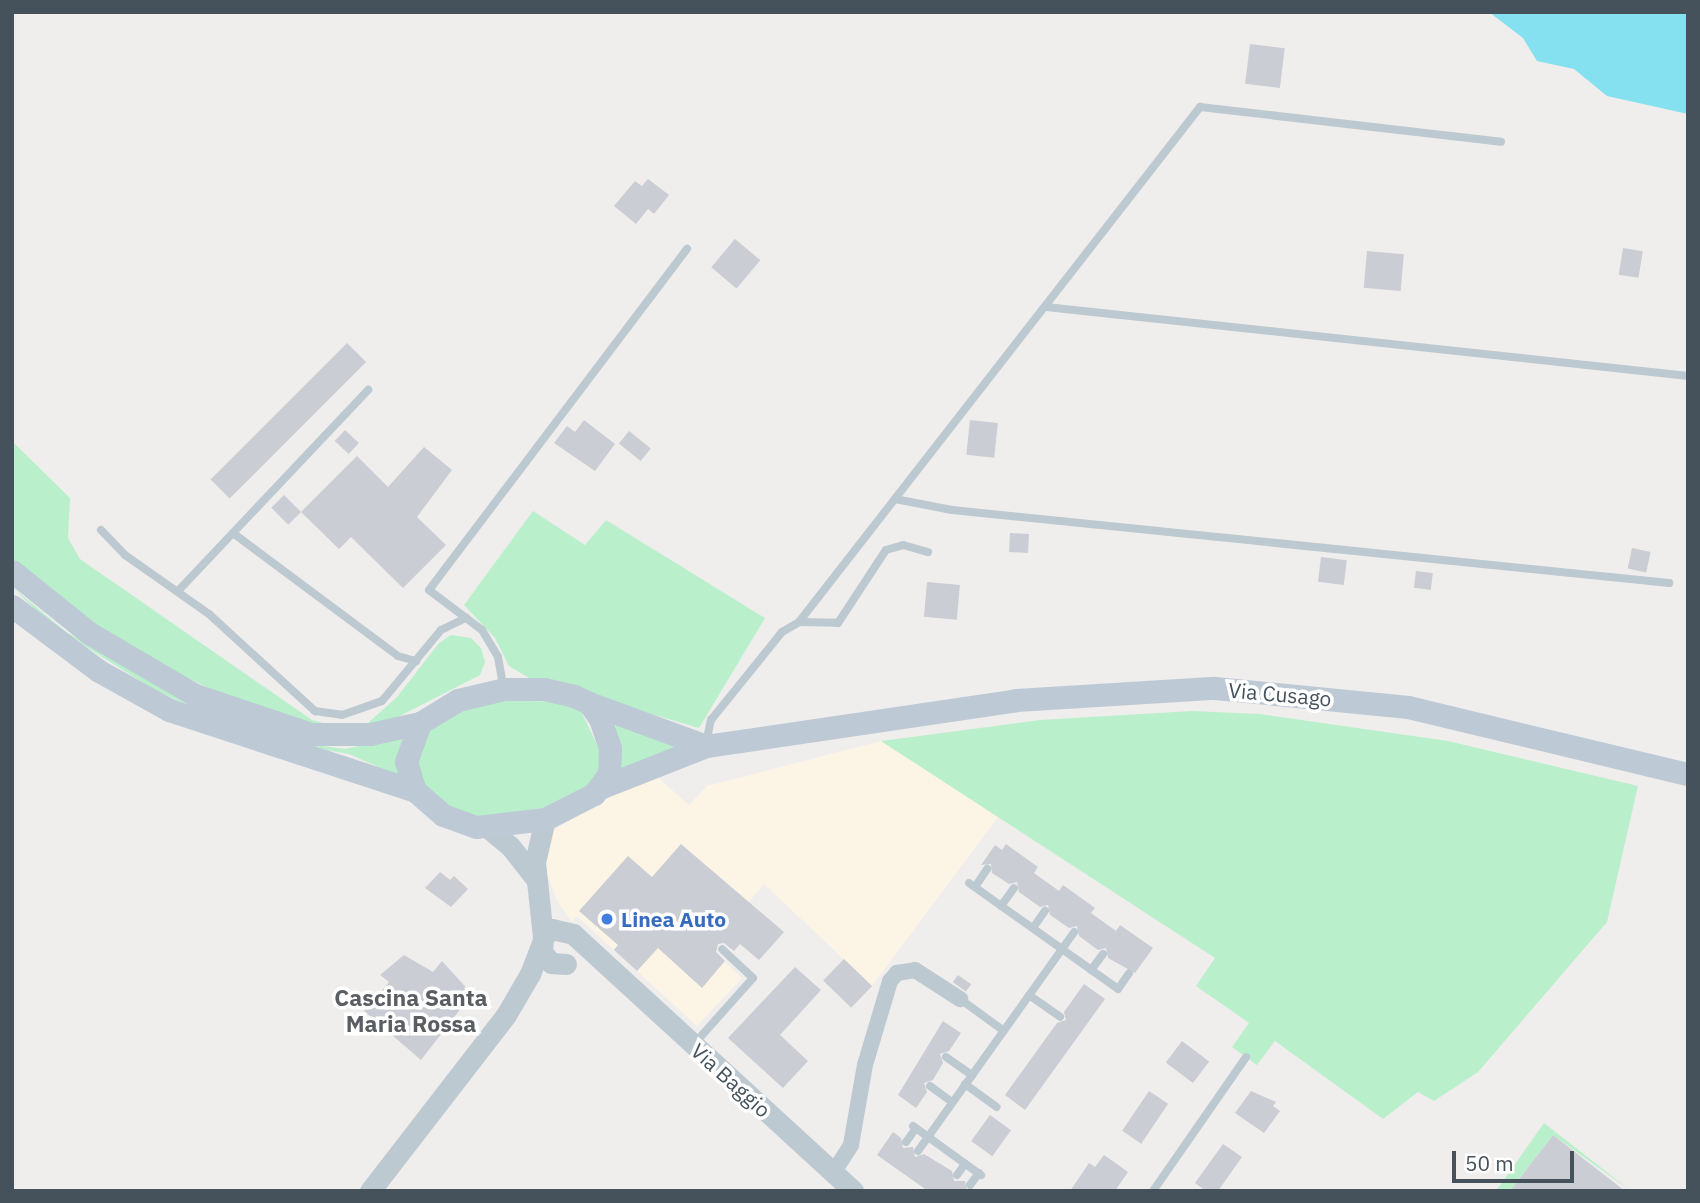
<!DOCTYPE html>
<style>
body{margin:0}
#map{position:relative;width:1700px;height:1203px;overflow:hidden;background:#f0eded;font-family:"IBM Plex Sans",sans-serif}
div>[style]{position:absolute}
.commercial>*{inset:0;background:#fcf4e5}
.green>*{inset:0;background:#b9f0cb}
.water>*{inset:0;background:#85e0ef}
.building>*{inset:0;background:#cacdd3;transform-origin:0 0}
.service>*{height:8px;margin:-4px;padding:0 4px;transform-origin:4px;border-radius:4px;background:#bdc9d0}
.minor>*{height:16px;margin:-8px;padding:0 8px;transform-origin:8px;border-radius:8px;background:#bdc9d0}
.tertiary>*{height:21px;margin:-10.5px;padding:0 10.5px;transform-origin:10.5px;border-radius:10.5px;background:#bdc9d0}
.secondary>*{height:23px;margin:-11.5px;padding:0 11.5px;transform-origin:11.5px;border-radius:11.5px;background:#bdcad6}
.dots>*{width:19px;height:19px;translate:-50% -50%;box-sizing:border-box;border:4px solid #fff;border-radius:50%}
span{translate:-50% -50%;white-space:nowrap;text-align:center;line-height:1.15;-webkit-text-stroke:7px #fff;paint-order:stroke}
.street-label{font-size:21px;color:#45525c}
.shop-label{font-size:21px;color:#366cbe;font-weight:700}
.left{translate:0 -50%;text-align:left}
.neighbourhood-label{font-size:23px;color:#5a5e63;font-weight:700}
.frame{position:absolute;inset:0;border:14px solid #45525c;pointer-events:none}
.scale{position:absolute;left:1452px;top:1151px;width:122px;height:32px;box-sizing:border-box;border:4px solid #45525c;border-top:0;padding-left:9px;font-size:21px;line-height:24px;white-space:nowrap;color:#45525c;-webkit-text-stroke:5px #fff;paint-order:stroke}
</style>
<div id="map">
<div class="commercial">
<div style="clip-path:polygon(881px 741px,998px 817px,872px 986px,764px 884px,710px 948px,742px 978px,697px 1026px,577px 916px,571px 921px,557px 900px,544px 867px,552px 831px,617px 793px,656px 776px,689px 805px,707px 786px)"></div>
</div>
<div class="green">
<div style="clip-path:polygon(12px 441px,70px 498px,68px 538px,80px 559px,312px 720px,335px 726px,368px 723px,397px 697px,439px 643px,451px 635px,471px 638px,481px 648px,485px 662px,480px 675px,382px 725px,320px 727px,213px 690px,162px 666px,106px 633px,12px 558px)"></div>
<div style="clip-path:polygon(533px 511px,585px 545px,606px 520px,765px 618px,699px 728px,529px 678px,509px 666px,495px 638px,464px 605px)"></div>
<div style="clip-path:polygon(12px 587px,65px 631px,189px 705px,299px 743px,345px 749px,402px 737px,399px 776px,349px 754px,299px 745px,188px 706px,155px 690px,51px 625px)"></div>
<div style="clip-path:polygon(505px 700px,557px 702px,581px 711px,599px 749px,599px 771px,588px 785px,542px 809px,477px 817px,448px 806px,424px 785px,417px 762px,428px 730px,462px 710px)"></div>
<div style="clip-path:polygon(1192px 711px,1259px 714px,1448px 741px,1638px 786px,1607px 922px,1478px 1072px,1434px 1101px,1418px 1092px,1383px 1119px,1275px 1041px,1257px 1065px,1232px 1047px,1249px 1023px,1196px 986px,1215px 958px,881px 741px,1040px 720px)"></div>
<div style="clip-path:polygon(615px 724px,685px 743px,621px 771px)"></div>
<div style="clip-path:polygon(1544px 1123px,1631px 1191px,1553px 1135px,1510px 1191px,1496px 1191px)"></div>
</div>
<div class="water">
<div style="clip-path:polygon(1489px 12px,1688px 12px,1688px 114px,1607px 96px,1574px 69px,1537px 61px,1523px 38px)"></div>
</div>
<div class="building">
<div style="left:1250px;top:44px;width:35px;height:40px;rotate:7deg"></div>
<div style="clip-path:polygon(648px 179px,669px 195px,654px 214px,648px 209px,636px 224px,614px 206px,635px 181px,642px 186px)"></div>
<div style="left:735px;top:239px;width:33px;height:37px;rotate:40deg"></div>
<div style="left:1623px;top:248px;width:20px;height:27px;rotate:9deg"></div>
<div style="left:1367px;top:251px;width:37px;height:37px;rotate:5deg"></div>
<div style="left:347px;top:343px;width:27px;height:193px;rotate:45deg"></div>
<div style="clip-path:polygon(584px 420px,615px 444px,595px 471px,554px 443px,567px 426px,575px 432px)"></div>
<div style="left:970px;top:420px;width:28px;height:35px;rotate:6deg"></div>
<div style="left:345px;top:430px;width:19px;height:15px;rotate:43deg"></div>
<div style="left:629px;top:431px;width:28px;height:16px;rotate:39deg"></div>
<div style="clip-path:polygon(424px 447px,452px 470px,417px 517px,446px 545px,403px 588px,351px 537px,339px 549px,301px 512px,357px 456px,388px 487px)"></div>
<div style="left:284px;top:495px;width:24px;height:18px;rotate:45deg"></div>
<div style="left:1010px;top:533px;width:19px;height:19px;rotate:3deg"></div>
<div style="left:1632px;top:548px;width:19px;height:21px;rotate:12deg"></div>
<div style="left:1321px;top:557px;width:26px;height:25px;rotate:7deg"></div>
<div style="left:1416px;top:571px;width:17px;height:17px;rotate:7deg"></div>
<div style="left:927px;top:582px;width:33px;height:35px;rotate:5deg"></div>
<div style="clip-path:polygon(681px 844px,784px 932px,759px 960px,740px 944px,734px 951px,724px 943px,718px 944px,716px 952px,725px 961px,702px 988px,658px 948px,637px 971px,614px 950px,618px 945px,579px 911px,628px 856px,652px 877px)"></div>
<div style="clip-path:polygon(1006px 844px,1038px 867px,1034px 873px,1059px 891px,1063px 885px,1095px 908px,1091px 913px,1116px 931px,1120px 925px,1153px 948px,1135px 973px,1108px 958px,1106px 948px,1098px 950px,1079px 936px,1077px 926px,1069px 928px,1050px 915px,1048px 905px,1040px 907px,1019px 892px,1017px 882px,1009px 884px,992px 873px,991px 864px,981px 865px,995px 845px,1002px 850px)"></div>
<div style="clip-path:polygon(440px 872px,450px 880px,454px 876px,468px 889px,451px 907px,425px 888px)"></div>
<div style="clip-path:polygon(404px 955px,433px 972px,442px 961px,472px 994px,421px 1060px,364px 1011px,389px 982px,380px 975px)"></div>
<div style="left:844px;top:959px;width:39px;height:30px;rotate:44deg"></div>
<div style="clip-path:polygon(795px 967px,821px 990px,780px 1035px,808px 1061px,783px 1088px,728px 1038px)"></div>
<div style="left:958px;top:975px;width:16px;height:9px;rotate:35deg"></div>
<div style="clip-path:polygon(1084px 984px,1105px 999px,1025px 1110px,1005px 1095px,1057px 1023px,1066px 1020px,1064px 1012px)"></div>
<div style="clip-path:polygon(943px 1021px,961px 1033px,949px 1051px,940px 1054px,943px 1063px,933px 1080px,924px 1083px,927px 1092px,916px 1108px,898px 1095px)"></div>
<div style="left:1182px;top:1041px;width:34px;height:27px;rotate:37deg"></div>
<div style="left:1149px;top:1091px;width:23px;height:48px;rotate:34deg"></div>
<div style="clip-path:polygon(1251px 1091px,1276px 1102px,1273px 1106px,1280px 1111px,1264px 1133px,1235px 1113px)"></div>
<div style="left:990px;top:1115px;width:26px;height:32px;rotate:36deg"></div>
<div style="clip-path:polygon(893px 1132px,901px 1138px,903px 1148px,913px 1147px,915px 1157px,924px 1154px,952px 1171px,954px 1181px,965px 1181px,967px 1191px,928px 1191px,877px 1155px)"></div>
<div style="clip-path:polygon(1553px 1135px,1625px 1191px,1510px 1191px)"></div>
<div style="clip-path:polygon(1223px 1144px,1242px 1157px,1218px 1191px,1206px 1191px,1195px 1183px)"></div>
<div style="clip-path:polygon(1104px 1155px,1128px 1172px,1115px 1191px,1070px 1191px,1089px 1163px,1095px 1167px)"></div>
</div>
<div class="service">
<div style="left:1046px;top:307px;width:646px;rotate:6.13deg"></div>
<div style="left:895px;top:499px;width:58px;rotate:10.9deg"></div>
<div style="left:952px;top:510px;width:721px;rotate:5.81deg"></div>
<div style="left:101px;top:530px;width:35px;rotate:46deg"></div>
<div style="left:125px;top:555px;width:103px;rotate:35.1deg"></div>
<div style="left:209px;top:614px;width:144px;rotate:42.5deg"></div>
<div style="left:315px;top:711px;width:27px;rotate:8deg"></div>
<div style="left:342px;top:715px;width:42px;rotate:-19.3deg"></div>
<div style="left:382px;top:701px;width:92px;rotate:-50.3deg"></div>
<div style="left:441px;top:630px;width:28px;rotate:-26deg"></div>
<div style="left:466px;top:618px;width:20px;rotate:37deg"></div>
<div style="left:482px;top:630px;width:31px;rotate:59deg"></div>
<div style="left:498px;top:657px;width:29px;rotate:80deg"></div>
<div style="left:233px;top:533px;width:206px;rotate:36.7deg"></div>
<div style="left:398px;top:656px;width:19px;rotate:16deg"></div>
<div style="left:178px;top:591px;width:277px;rotate:-46.6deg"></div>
<div style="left:466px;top:618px;width:46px;rotate:-142.9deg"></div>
<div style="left:429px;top:590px;width:428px;rotate:-52.9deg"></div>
<div style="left:799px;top:622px;width:39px;rotate:1deg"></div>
<div style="left:838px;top:623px;width:87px;rotate:-56.7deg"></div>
<div style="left:886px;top:550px;width:18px;rotate:-16deg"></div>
<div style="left:903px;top:545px;width:26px;rotate:16deg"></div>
<div style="left:706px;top:743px;width:24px;rotate:-78deg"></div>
<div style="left:711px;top:720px;width:113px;rotate:-51.1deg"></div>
<div style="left:782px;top:632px;width:20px;rotate:-30deg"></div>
<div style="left:799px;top:622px;width:653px;rotate:-52.09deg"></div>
<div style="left:1200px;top:107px;width:303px;rotate:6.6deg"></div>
<div style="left:969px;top:883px;width:183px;rotate:35.4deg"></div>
<div style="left:1118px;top:989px;width:19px;rotate:-55deg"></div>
<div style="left:975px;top:887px;width:22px;rotate:-56deg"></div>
<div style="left:1001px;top:906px;width:22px;rotate:-54deg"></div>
<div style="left:1033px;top:928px;width:21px;rotate:-55deg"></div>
<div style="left:1091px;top:970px;width:20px;rotate:-53deg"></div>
<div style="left:1029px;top:995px;width:38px;rotate:35deg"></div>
<div style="left:960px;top:999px;width:54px;rotate:36deg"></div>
<div style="left:695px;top:1043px;width:87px;rotate:-48.3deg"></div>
<div style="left:753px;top:978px;width:42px;rotate:-136.9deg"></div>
<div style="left:946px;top:1057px;width:32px;rotate:35deg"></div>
<div style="left:965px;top:1084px;width:39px;rotate:36deg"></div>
<div style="left:930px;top:1086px;width:27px;rotate:36deg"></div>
<div style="left:913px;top:1126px;width:84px;rotate:35.8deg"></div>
<div style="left:906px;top:1142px;width:17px;rotate:-54deg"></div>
<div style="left:918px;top:1151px;width:269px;rotate:-54.5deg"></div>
<div style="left:957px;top:1175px;width:14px;rotate:-54deg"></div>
<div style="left:970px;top:1185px;width:15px;rotate:-53deg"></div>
<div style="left:1153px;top:1191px;width:163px;rotate:-55.2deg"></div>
</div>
<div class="minor">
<div style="left:833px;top:1173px;width:33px;rotate:-57deg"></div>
<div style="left:851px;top:1145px;width:81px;rotate:-80.1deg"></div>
<div style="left:865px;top:1065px;width:88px;rotate:-73.4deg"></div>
<div style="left:890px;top:981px;width:11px;rotate:-49deg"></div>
<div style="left:897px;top:973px;width:18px;rotate:-9deg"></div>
<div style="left:915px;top:970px;width:54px;rotate:32.8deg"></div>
</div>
<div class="tertiary">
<div style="left:487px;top:827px;width:30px;rotate:40deg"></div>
<div style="left:510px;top:846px;width:42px;rotate:51.8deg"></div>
<div style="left:543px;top:937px;width:75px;rotate:-96.1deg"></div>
<div style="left:535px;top:862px;width:44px;rotate:-76.9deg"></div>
<div style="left:566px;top:964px;width:15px;rotate:-176deg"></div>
<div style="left:551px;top:963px;width:14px;rotate:-129deg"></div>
<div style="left:542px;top:952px;width:15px;rotate:-86deg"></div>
<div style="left:543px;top:937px;width:12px;rotate:-42deg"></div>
<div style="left:552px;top:929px;width:22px;rotate:13deg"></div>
<div style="left:573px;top:934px;width:380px;rotate:42.5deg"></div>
<div style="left:370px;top:1191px;width:222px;rotate:-52.3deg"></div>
<div style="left:506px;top:1015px;width:48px;rotate:-59.7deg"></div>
<div style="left:530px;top:974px;width:34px;rotate:-69deg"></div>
</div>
<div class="secondary">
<div style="left:12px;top:571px;width:99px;rotate:38.8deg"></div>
<div style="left:89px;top:633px;width:123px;rotate:30.3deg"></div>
<div style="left:195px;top:695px;width:122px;rotate:18.6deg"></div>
<div style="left:311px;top:734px;width:59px"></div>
<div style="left:370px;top:734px;width:51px;rotate:-12.4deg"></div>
<div style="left:420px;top:723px;width:44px;rotate:-31.2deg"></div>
<div style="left:458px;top:700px;width:47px;rotate:-13.4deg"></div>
<div style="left:504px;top:689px;width:40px"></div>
<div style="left:544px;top:689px;width:31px;rotate:13deg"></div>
<div style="left:574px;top:696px;width:17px;rotate:25deg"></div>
<div style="left:589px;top:703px;width:19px;rotate:55deg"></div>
<div style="left:600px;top:719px;width:31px;rotate:71deg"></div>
<div style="left:610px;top:748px;width:26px;rotate:92deg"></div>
<div style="left:609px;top:774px;width:25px;rotate:127deg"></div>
<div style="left:594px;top:794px;width:55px;rotate:153deg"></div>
<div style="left:545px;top:819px;width:69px;rotate:173.4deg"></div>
<div style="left:476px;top:827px;width:35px;rotate:-160deg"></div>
<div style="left:443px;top:815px;width:37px;rotate:-139deg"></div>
<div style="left:415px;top:791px;width:30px;rotate:-107deg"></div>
<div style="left:406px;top:762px;width:41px;rotate:-70.3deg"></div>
<div style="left:12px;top:606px;width:109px;rotate:36.8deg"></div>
<div style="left:99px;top:671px;width:80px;rotate:29.1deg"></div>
<div style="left:169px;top:710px;width:259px;rotate:18.2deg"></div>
<div style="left:589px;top:703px;width:125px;rotate:20.2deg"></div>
<div style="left:602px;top:787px;width:112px;rotate:-21.5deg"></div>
<div style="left:706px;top:746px;width:313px;rotate:-8.4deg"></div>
<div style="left:1016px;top:700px;width:199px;rotate:-3.5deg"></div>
<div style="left:1215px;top:688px;width:194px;rotate:5.6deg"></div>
<div style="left:1408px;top:707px;width:288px;rotate:13.5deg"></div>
</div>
<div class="dots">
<div style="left:607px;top:919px;background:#3f7fe0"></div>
</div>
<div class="street-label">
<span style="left:1280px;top:694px;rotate:5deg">Via Cusago</span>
<span style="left:731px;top:1080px;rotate:42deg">Via Baggio</span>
</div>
<div class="shop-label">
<span class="left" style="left:621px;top:919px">Linea Auto</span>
</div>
<div class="neighbourhood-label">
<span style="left:411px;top:1010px">Cascina Santa<br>Maria Rossa</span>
</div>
<div class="frame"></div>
<div class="scale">50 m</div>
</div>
